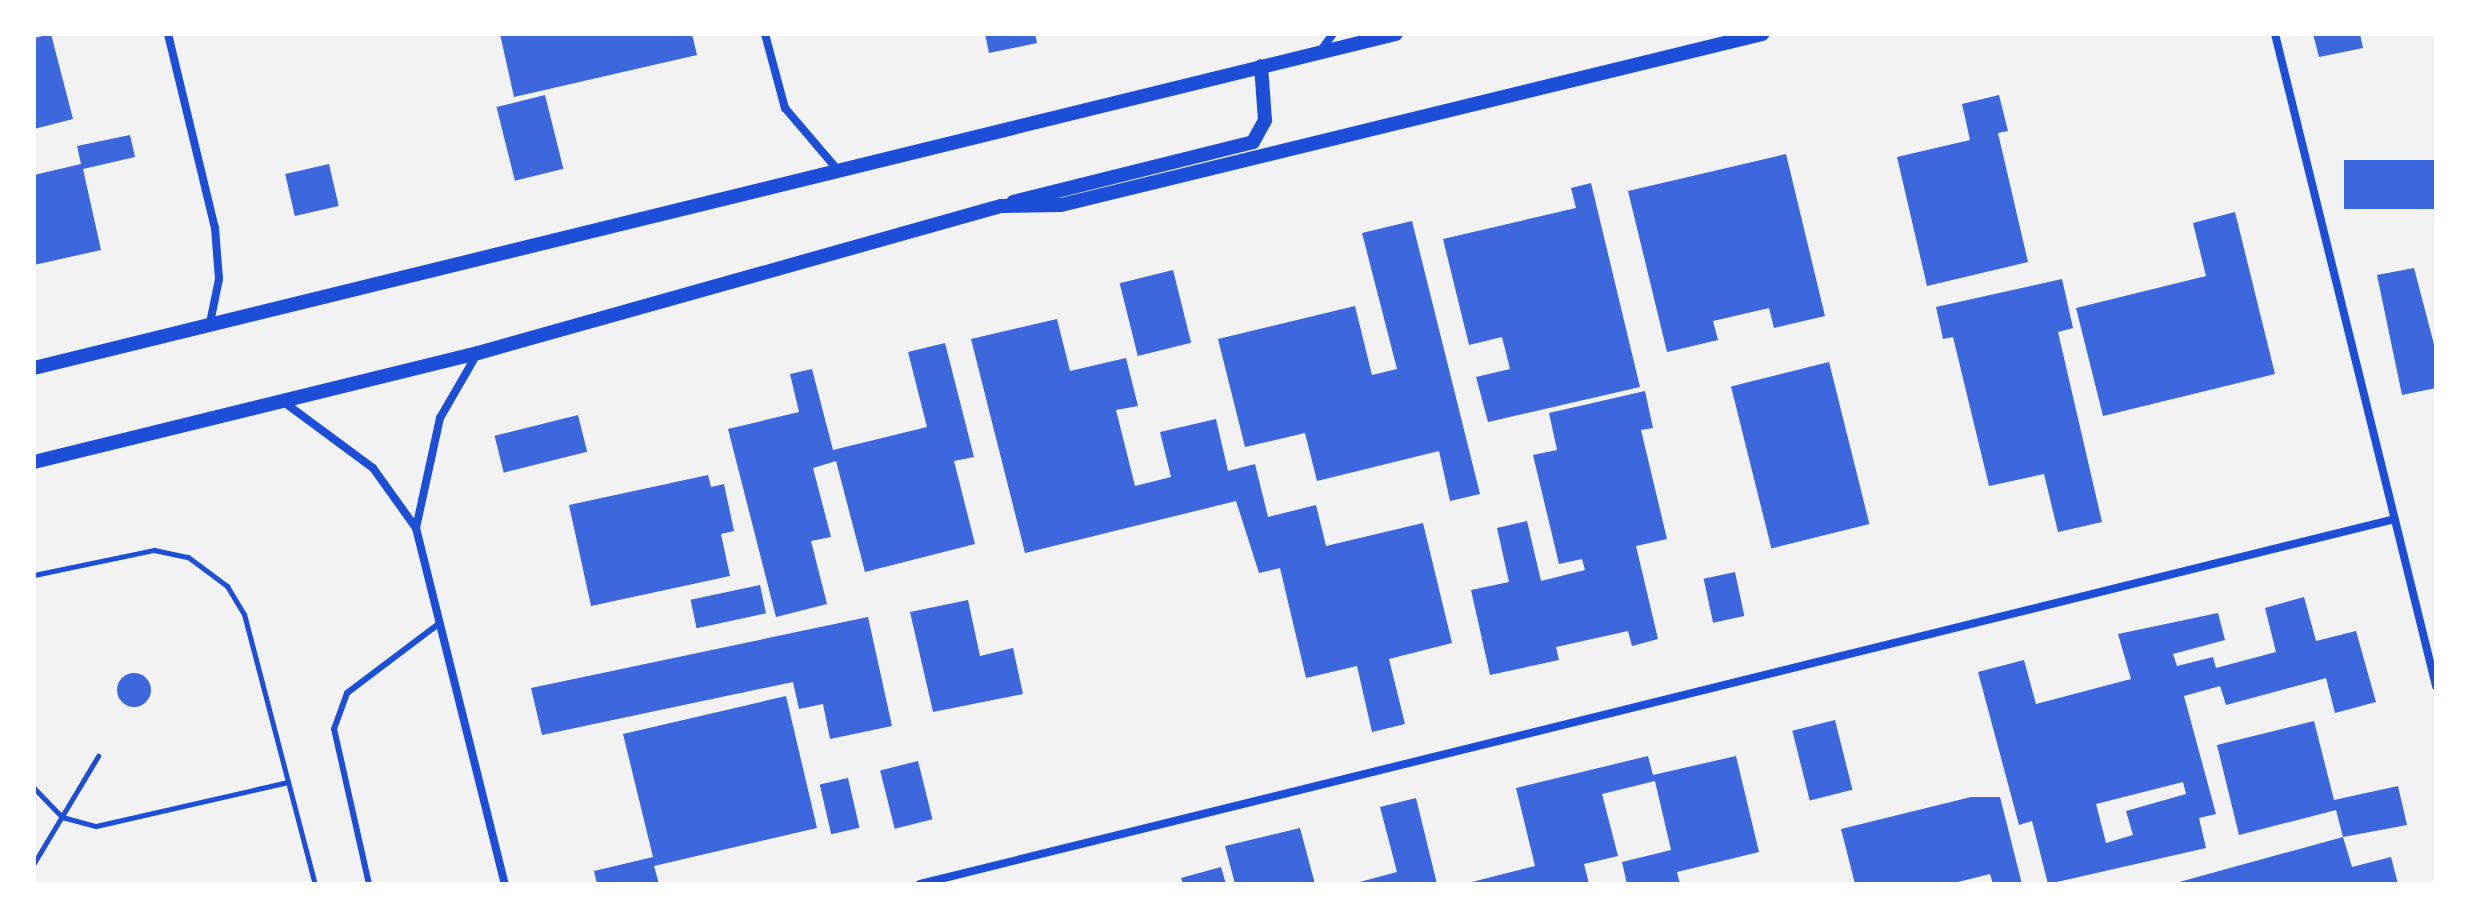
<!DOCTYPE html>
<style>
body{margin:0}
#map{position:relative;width:2470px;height:918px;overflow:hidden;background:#f2f2f2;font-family:Jost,sans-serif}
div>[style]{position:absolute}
.building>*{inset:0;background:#3d67dc;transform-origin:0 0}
.round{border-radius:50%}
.path>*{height:5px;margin:-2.5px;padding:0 2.5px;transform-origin:2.5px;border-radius:2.5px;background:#1d4ed8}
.service>*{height:6px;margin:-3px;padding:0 3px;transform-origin:3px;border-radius:3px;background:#1d4ed8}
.minor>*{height:8px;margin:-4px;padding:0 4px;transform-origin:4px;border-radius:4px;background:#1d4ed8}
.tertiary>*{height:14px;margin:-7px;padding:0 7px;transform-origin:7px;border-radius:7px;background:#1d4ed8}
span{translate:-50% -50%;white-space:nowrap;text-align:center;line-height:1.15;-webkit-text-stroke:7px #fff;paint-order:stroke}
.frame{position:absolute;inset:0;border:36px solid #fff;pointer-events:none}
</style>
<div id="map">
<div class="building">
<div style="clip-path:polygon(51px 34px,73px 119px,34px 129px,34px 38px)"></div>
<div style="clip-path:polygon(500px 34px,692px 34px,697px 55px,514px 97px)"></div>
<div style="clip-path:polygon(985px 34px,1035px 34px,1037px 43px,989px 53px)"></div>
<div style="clip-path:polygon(2313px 34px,2360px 34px,2363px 48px,2319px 57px)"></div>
<div style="left:545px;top:95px;width:76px;height:50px;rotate:76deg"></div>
<div style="clip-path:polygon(1999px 95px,2008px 131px,1998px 133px,2028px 262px,1927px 286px,1897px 157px,1970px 140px,1962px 104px)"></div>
<div style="clip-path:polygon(130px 135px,135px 157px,83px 169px,101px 250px,34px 265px,34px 175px,81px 164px,77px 146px)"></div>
<div style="clip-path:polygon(1786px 154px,1825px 316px,1774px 328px,1769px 308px,1713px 321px,1718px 340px,1667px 352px,1628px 191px)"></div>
<div style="left:2436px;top:160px;width:49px;height:92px;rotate:90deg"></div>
<div style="left:329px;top:164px;width:43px;height:45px;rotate:77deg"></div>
<div style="clip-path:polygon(1591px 183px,1640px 387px,1488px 422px,1476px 377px,1510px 369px,1502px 337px,1469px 345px,1443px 239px,1576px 208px,1571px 188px)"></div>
<div style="clip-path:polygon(2235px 212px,2275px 374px,2103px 416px,2076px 308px,2206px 276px,2193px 223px)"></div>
<div style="clip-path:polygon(1412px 221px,1480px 494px,1450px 501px,1439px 451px,1317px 481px,1305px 433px,1245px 447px,1218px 339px,1355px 306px,1372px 375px,1397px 369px,1362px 233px)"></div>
<div style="clip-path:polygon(2414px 268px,2436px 352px,2436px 388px,2402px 395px,2377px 275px)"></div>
<div style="left:1173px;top:270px;width:75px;height:55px;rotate:76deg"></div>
<div style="clip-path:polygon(2062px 279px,2073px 328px,2058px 332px,2102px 522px,2058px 532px,2044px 474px,1989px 486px,1953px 337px,1943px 339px,1936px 307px)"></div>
<div style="clip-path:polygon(1057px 319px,1070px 371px,1126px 358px,1138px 406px,1116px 410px,1135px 486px,1171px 477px,1160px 432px,1216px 419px,1228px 471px,1255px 464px,1268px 517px,1316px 505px,1326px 546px,1423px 523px,1452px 643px,1389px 659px,1405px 724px,1372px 732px,1357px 666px,1306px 678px,1280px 568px,1259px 573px,1236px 501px,1025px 553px,971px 339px)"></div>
<div style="clip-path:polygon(945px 343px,974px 457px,954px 461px,975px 544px,865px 572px,836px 461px,813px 468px,831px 537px,811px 541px,827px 604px,776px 617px,728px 429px,799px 412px,790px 374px,812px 369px,833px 450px,927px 427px,908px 352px)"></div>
<div style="left:1829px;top:362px;width:167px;height:101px;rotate:76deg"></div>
<div style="clip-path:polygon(1645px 391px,1653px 428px,1641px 430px,1667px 539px,1636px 546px,1658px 639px,1632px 646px,1628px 631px,1556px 647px,1559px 660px,1490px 675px,1471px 590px,1509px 582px,1497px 528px,1527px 521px,1541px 581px,1585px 570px,1582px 559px,1559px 564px,1533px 455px,1557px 450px,1549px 413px)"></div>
<div style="left:578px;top:415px;width:38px;height:86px;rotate:76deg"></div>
<div style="clip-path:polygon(708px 475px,711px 487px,724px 484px,734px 531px,721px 534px,730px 576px,591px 606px,569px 505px)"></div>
<div style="left:1735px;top:572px;width:45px;height:32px;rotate:78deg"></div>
<div style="left:760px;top:585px;width:29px;height:71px;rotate:78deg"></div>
<div style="clip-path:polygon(evenodd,2304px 597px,2316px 641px,2356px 631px,2376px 702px,2335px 713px,2326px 678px,2226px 705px,2220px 686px,2184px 696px,2216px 814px,2199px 818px,2206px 848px,2048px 884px,2032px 821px,2019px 825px,1978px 672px,2024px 660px,2036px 704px,2131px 679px,2118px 634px,2218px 613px,2225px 640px,2173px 654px,2177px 666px,2213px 657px,2216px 668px,2276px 652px,2265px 608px,2304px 597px,2183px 782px,2186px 794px,2126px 811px,2133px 835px,2106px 843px,2096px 804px,2183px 782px)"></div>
<div style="clip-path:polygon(968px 600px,980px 656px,1013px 648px,1023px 694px,933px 712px,910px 612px)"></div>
<div style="clip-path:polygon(868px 617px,892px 726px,830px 739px,823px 704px,799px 709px,793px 682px,542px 735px,531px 688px)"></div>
<div class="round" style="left:117px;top:673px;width:34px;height:34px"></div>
<div style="clip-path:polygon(786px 696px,817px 828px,654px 866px,659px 884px,597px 884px,594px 871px,653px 857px,623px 734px)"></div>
<div style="left:1835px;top:720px;width:72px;height:44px;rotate:76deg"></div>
<div style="clip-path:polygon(2314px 721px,2334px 800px,2398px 786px,2407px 825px,2343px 837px,2336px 810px,2239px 835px,2217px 745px)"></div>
<div style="clip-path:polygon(1648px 756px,1653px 775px,1736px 756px,1759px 852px,1677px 872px,1680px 884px,1627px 884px,1622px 862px,1671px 850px,1655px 781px,1602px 794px,1618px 856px,1584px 864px,1589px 884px,1464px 884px,1535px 866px,1516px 788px)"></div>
<div style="left:918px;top:761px;width:60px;height:39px;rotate:76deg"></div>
<div style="left:848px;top:778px;width:51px;height:29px;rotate:77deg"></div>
<div style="clip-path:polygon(1971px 797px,2000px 797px,2022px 884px,1993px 884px,1990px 874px,1950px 884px,1855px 884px,1841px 829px)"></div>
<div style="clip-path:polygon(1416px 798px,1437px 884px,1352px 884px,1397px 872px,1380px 807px)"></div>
<div style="clip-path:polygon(1300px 828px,1315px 884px,1235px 884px,1225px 846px)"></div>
<div style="clip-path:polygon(2343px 837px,2352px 867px,2391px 857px,2398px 884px,2172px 884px)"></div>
<div style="clip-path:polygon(1221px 867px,1226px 884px,1183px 884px,1181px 878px)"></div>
</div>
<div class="path">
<div style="left:34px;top:575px;width:123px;rotate:-11.8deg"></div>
<div style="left:154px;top:550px;width:35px;rotate:12deg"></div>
<div style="left:188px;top:557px;width:49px;rotate:36.6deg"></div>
<div style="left:227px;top:586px;width:33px;rotate:59deg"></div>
<div style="left:244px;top:614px;width:279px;rotate:75.3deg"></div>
<div style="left:34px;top:788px;width:40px;rotate:46deg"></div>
<div style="left:62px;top:817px;width:35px;rotate:15deg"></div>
<div style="left:96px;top:826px;width:197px;rotate:-12.9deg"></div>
<div style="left:34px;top:863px;width:125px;rotate:-59.1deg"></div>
</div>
<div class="service">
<div style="left:369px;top:884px;width:159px;rotate:-102.7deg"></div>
<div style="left:334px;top:729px;width:38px;rotate:-70deg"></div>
<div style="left:347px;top:693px;width:116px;rotate:-37deg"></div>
</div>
<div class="minor">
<div style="left:168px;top:34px;width:200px;rotate:76.4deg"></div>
<div style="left:215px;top:228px;width:51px;rotate:85.5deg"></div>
<div style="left:219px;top:279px;width:45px;rotate:101.6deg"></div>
<div style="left:765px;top:34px;width:77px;rotate:74.9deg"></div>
<div style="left:785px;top:108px;width:80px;rotate:49.6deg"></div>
<div style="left:2275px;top:34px;width:672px;rotate:76.13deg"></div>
<div style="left:1319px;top:53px;width:24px;rotate:-54deg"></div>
<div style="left:281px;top:400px;width:114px;rotate:36.5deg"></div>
<div style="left:373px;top:468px;width:74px;rotate:54.4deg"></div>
<div style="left:416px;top:528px;width:367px;rotate:76deg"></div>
<div style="left:416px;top:528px;width:113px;rotate:-77.7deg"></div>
<div style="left:440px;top:418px;width:74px;rotate:-60deg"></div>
<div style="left:920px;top:884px;width:1519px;rotate:-13.9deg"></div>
</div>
<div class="tertiary">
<div style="left:1013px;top:202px;width:247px;rotate:-14deg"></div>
<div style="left:1253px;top:142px;width:25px;rotate:-61deg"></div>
<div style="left:1265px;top:120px;width:54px;rotate:-94.2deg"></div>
<div style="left:34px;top:368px;width:1402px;rotate:-13.78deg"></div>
<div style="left:34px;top:462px;width:457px;rotate:-13.8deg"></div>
<div style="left:478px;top:353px;width:543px;rotate:-15.7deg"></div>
<div style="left:1001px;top:206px;width:60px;rotate:-1deg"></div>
<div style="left:1061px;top:205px;width:722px;rotate:-13.71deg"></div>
</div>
<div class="frame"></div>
</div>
